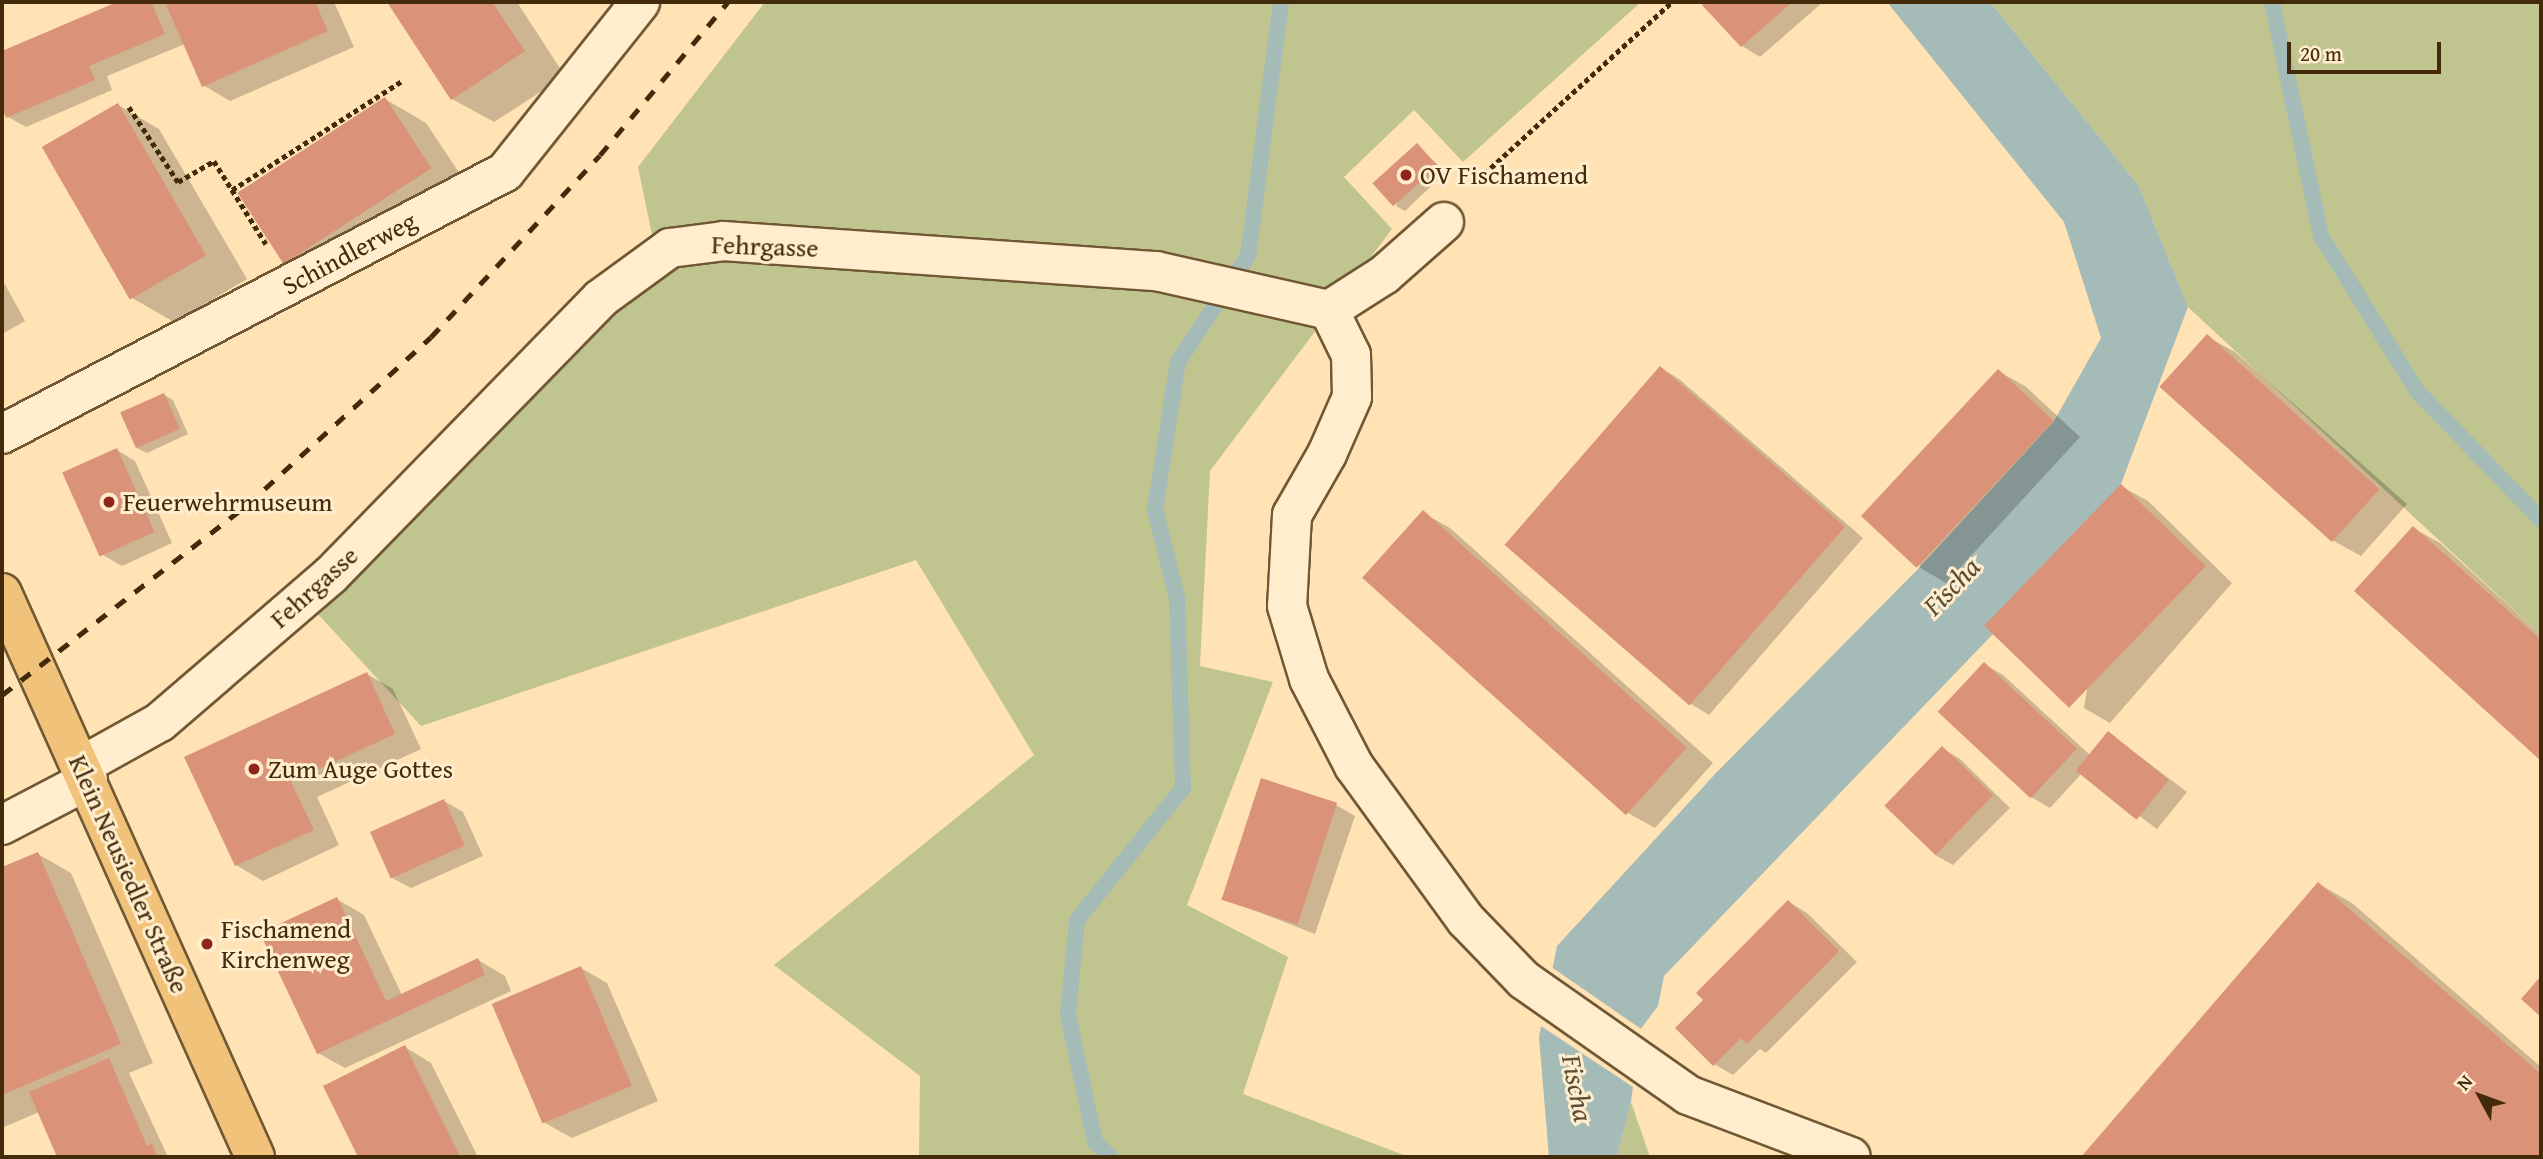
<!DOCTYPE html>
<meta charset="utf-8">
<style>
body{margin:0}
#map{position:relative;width:2543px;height:1159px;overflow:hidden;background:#ffe3b4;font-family:"Gentium Book Plus",serif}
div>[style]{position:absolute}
.green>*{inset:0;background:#c0c48e}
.water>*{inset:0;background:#a5bbb8}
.pier>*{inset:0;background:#ffe3b4}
.shadow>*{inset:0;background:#0003}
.stream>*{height:16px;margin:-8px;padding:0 8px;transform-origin:8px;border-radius:8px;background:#a5bbb8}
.building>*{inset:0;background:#da9278;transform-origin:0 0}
.path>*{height:4.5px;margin-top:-2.25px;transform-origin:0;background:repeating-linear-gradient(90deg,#422a0b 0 5px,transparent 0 8.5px)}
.roads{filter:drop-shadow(2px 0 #715835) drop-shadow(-2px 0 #715835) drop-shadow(0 2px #715835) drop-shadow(0 -2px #715835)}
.minor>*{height:38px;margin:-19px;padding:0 19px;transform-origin:19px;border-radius:19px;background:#ffedce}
.major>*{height:38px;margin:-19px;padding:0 19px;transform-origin:19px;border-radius:19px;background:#f0c27a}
.rail>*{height:5px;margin-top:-2.5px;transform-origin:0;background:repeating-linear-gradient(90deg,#422a0b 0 12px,transparent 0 24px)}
.dots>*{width:19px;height:19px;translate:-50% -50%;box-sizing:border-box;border:4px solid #ffedce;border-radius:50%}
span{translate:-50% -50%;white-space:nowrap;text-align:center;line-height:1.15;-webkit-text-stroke:6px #ffedce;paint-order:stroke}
.poi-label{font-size:26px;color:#422a0b}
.left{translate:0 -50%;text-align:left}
.street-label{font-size:26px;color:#422a0b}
.water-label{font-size:28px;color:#5b4e36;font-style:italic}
.frame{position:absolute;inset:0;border:4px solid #422a0b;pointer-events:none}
.north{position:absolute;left:2445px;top:1061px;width:70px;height:70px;-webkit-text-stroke:5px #ffedce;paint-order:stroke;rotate:311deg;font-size:19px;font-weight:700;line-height:28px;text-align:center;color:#422a0b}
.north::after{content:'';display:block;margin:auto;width:24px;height:32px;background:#422a0b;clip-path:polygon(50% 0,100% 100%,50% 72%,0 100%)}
.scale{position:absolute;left:2287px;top:42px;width:154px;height:32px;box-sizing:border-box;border:4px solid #422a0b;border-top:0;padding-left:9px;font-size:21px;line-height:24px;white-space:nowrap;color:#422a0b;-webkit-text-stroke:5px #ffedce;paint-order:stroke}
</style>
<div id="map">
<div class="green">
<div style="clip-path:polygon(765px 2px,1641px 2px,1463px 162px,1414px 110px,1344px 177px,1392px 229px,1210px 471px,1200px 666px,1273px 682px,1187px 905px,1288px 957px,1243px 1094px,1409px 1157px,919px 1157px,920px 1076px,774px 965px,1034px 755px,916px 560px,421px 726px,316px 612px,659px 269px,638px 167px)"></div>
<div style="clip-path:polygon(1990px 2px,2541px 2px,2541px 635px,2188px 307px,2139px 186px)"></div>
<div style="clip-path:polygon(1631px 1102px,1650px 1157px,1617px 1157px)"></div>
</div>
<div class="water">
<div style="clip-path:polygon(1887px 2px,1990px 2px,2139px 186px,2188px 307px,2121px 484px,1993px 634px,1664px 976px,1658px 1006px,1640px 1030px,1631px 1102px,1617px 1157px,1549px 1157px,1539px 1037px,1557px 946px,1716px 773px,1918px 569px,2054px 421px,2101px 338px,2064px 222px)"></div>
</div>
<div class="pier">
<div style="clip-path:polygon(1550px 966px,1644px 1031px,1636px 1089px,1538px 1024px)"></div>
</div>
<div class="shadow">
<div style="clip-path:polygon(122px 2px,334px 2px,354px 47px,230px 101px,203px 85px,185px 44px,107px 76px,112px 90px,26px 127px,8px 117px,2px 103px,2px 53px)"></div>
<div style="clip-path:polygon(389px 2px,517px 2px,565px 76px,494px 122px,452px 99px)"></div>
<div style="clip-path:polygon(1708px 2px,1823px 2px,1760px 57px,1742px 46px,1705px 5px)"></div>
<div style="clip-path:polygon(385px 99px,426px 123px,472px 192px,327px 288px,286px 264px)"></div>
<div style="clip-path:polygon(118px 105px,159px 129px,247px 279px,174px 322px,132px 298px)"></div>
<div style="clip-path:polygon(1417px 146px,1446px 172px,1405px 211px,1396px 206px)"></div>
<div style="clip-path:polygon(2px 279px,25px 321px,2px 334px)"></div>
<div style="clip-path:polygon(2208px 337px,2235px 352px,2407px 504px,2361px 556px,2334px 541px)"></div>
<div style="clip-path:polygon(1661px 368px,1679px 379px,1863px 538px,1709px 715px,1691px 704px)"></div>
<div style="clip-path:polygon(1998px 371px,2025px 386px,2080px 437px,1946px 583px,1919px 567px)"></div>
<div style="clip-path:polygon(164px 395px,173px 400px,188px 434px,147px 453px,137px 448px)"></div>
<div style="clip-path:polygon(117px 450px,135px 461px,172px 543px,122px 566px,103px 555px)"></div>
<div style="clip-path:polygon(2121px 486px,2148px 501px,2232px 583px,2110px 723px,2084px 708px)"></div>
<div style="clip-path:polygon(1423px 513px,1450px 528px,1713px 763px,1655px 828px,1628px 813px)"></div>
<div style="clip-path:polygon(2413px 528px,2440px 543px,2541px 635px,2541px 759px,2357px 591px)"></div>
<div style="clip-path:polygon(1984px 664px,2003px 675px,2090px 755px,2109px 733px,2187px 792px,2157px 829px,2082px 773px,2050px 808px,2031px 797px,1940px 712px)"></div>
<div style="clip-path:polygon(367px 674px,393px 689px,421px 749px,317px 797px,339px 845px,263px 881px,236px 865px,187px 758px)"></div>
<div style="clip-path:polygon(1942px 748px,1960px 759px,2010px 808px,1953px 865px,1935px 855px)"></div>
<div style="clip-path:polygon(444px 801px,463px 812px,483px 856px,411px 888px,392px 878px)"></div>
<div style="clip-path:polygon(1336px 805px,1355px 816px,1315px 934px,1222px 898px)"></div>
<div style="clip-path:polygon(38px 854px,71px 873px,153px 1063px,129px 1073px,168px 1157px,59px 1157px,39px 1112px,2px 1128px,2px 1041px,7px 1039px,2px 1027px,2px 869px)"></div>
<div style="clip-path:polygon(2319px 884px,2352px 903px,2541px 1067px,2541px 1157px,2083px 1157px)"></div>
<div style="clip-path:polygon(337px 899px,364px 915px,402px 995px,478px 960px,505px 976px,511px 991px,345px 1068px,318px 1053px)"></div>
<div style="clip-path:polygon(1789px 902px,1807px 913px,1857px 962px,1766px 1053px,1760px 1049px,1733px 1075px,1714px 1064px,1705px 999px)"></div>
<div style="clip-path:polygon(581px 968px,607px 983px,658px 1101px,572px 1138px,545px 1123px)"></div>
<div style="clip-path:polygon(405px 1047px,431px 1063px,478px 1157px,360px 1157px,325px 1087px)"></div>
</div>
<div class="stream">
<div style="left:2272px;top:2px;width:239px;rotate:78.2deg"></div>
<div style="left:2321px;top:236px;width:182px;rotate:58.2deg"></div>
<div style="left:2417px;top:391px;width:179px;rotate:46.1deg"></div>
<div style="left:1111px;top:1157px;width:22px;rotate:-137deg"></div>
<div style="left:1095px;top:1142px;width:130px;rotate:-102deg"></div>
<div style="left:1068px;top:1015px;width:95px;rotate:-84.6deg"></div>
<div style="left:1077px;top:920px;width:169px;rotate:-51.2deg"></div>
<div style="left:1183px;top:788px;width:190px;rotate:-91.8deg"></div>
<div style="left:1177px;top:598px;width:91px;rotate:-104deg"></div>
<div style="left:1155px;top:510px;width:150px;rotate:-81.2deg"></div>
<div style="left:1178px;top:362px;width:127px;rotate:-56.6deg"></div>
<div style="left:1248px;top:256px;width:256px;rotate:-82.6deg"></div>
</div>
<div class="building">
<div style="clip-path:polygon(117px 2px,151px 2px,165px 34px,89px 66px,95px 80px,6px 118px,2px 107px,2px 51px)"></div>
<div style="clip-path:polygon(165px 2px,315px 2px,328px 31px,202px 87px)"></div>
<div style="clip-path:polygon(387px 2px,492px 2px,525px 51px,451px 100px)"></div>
<div style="clip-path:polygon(1706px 2px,1792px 2px,1741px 47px,1702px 5px)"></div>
<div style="left:385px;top:97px;width:85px;height:176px;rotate:57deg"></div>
<div style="left:118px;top:103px;width:176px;height:88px;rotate:60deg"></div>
<div style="left:1417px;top:143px;width:31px;height:60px;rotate:48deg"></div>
<div style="left:2207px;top:334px;width:232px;height:71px;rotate:42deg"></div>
<div style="left:1660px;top:366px;width:245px;height:237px;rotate:41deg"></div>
<div style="left:1998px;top:369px;width:76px;height:201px;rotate:43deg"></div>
<div style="left:164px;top:393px;width:39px;height:48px;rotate:66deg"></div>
<div style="left:117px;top:448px;width:92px;height:60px;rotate:66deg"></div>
<div style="left:2121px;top:484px;width:118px;height:197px;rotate:44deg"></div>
<div style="left:1423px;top:510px;width:355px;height:91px;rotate:42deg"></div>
<div style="clip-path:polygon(2413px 526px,2541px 640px,2541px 761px,2354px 591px)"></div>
<div style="left:1984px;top:662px;width:127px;height:68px;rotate:43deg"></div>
<div style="clip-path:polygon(367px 672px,395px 734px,291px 782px,314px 830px,235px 866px,184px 757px)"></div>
<div style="left:2108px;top:731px;width:78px;height:51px;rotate:39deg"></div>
<div style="left:1942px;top:746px;width:71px;height:83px;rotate:44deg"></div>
<div style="left:1261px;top:778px;width:80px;height:128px;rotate:18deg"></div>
<div style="left:444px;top:799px;width:51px;height:81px;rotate:66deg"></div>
<div style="clip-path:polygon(38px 852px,121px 1044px,2px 1095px,2px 867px)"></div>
<div style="clip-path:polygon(2318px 882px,2541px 1074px,2541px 1157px,2081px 1157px)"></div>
<div style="clip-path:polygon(337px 897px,386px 1001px,478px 958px,485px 975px,317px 1054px,260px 933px)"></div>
<div style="clip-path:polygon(1788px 900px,1839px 951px,1747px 1044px,1741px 1038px,1713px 1066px,1675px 1028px,1703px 1000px,1696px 993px)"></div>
<div style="left:581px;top:966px;width:130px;height:97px;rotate:67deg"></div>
<div style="clip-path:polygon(2541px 976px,2541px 1017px,2521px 999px)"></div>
<div style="clip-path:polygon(405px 1045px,460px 1157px,358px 1157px,323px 1086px)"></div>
<div style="clip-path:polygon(109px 1058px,147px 1146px,152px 1144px,158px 1157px,57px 1157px,29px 1092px)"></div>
</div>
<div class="path">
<div style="left:129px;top:107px;width:90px;rotate:56.8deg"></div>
<div style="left:178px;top:182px;width:42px;rotate:-30.3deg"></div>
<div style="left:214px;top:161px;width:98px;rotate:57.9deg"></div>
<div style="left:1472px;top:185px;width:271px;rotate:-42.5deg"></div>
<div style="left:232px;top:190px;width:202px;rotate:-32.7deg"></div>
</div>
<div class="roads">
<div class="minor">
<div style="left:1329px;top:310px;width:50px;rotate:63.9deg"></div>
<div style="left:1351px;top:355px;width:42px;rotate:88.6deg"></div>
<div style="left:1352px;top:397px;width:62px;rotate:113.7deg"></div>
<div style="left:1327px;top:454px;width:70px;rotate:119.8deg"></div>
<div style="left:1292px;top:515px;width:91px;rotate:93.1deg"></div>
<div style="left:1287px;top:606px;width:76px;rotate:73.2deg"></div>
<div style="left:1309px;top:679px;width:98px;rotate:62.7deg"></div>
<div style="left:1354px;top:766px;width:190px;rotate:54deg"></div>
<div style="left:1466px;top:920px;width:83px;rotate:46deg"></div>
<div style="left:1524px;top:980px;width:200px;rotate:35deg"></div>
<div style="left:1688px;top:1095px;width:174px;rotate:20.8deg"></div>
<div style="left:2px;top:434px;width:567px;rotate:-27.51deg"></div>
<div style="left:505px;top:172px;width:217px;rotate:-51.5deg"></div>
<div style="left:81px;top:766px;width:90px;rotate:-29.1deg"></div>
<div style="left:160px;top:722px;width:225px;rotate:-40.7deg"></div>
<div style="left:331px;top:575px;width:385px;rotate:-45.7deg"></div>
<div style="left:600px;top:299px;width:87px;rotate:-36.1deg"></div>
<div style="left:670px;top:248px;width:54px;rotate:-7.4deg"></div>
<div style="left:724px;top:241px;width:433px;rotate:4deg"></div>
<div style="left:1156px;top:271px;width:177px;rotate:12.7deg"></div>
<div style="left:1329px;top:310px;width:65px;rotate:-32.5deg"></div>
<div style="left:1384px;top:275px;width:80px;rotate:-41.5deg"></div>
<div style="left:2px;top:825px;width:97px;rotate:-27.6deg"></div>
</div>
<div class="major">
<div style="left:2px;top:593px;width:618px;rotate:65.84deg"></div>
</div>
</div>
<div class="rail">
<div style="left:2px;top:695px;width:310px;rotate:-37.8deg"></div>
<div style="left:247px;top:505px;width:249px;rotate:-42.4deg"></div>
<div style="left:431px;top:337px;width:248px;rotate:-47.1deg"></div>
<div style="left:600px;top:155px;width:199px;rotate:-50.1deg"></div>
</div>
<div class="dots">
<div style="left:1406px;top:175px;background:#8f2418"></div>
<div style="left:109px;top:502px;background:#8f2418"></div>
<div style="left:254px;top:769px;background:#8f2418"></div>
<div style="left:207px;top:944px;background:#8f2418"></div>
</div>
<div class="poi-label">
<span class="left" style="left:1420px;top:175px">OV Fischamend</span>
<span class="left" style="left:123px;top:502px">Feuerwehrmuseum</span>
<span class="left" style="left:268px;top:769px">Zum Auge Gottes</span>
<span class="left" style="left:221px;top:944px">Fischamend<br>Kirchenweg</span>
</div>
<div class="street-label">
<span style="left:765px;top:246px;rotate:2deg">Fehrgasse</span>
<span style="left:349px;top:253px;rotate:-28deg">Schindlerweg</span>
<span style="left:314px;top:587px;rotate:-42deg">Fehrgasse</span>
<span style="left:129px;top:874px;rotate:66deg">Klein Neusiedler Straße</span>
</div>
<div class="water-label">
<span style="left:1951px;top:586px;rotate:-46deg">Fischa</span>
<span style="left:1578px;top:1088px;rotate:79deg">Fischa</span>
</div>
<div class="frame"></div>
<div class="north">N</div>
<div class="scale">20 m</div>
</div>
